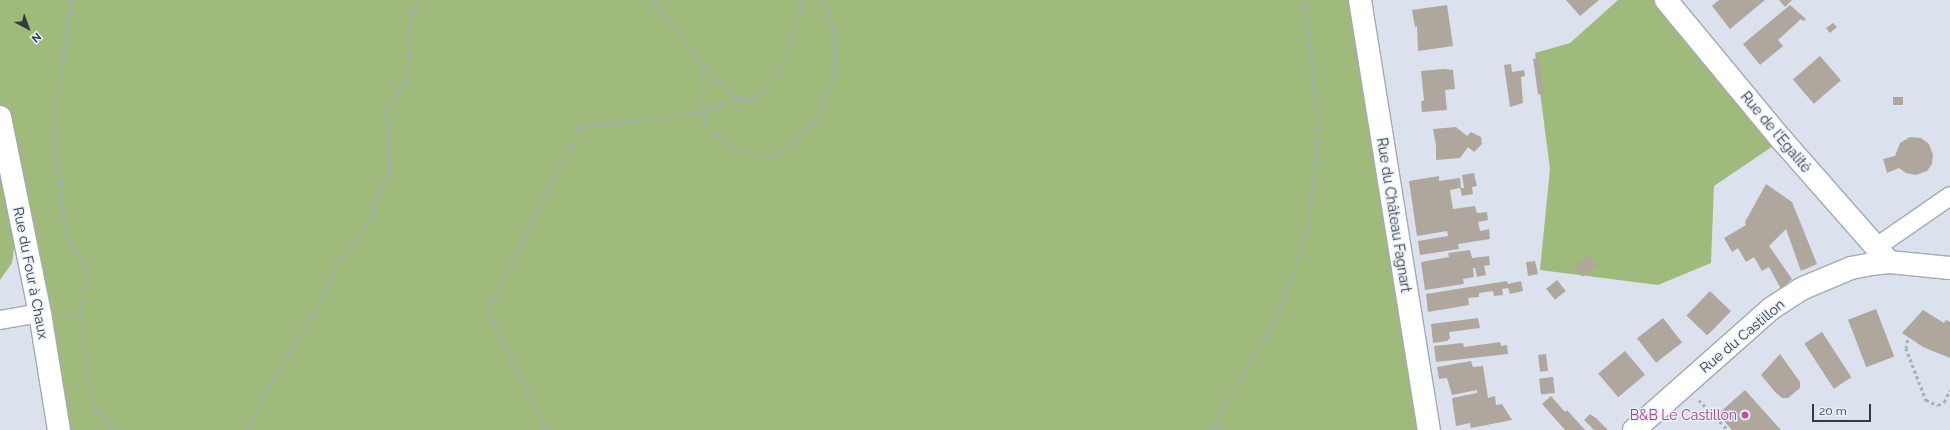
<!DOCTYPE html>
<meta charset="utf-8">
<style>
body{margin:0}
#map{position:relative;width:1950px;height:430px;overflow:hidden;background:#dbe2ed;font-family:Raleway,sans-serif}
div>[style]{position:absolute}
.green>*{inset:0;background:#a0ba7b}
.building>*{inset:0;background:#afa69d;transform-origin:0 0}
.path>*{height:2.5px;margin-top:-1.25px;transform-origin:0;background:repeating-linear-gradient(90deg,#a7adb6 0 3px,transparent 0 6px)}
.roads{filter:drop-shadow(1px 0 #a3aab4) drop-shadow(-1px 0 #a3aab4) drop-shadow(0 1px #a3aab4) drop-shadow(0 -1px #a3aab4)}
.street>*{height:18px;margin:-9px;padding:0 9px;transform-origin:9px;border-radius:9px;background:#fff}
.secondary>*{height:22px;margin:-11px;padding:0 11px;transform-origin:11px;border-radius:11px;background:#fff}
.dots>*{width:11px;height:11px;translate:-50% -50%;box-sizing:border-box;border:2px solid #e8f0fa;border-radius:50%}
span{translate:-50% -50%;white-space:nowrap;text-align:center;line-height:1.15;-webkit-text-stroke:3px #e8f0fa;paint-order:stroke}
.street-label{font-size:14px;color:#36393d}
.hotel-label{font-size:14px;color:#b23c85}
.right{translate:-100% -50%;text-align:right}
.north{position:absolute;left:8px;top:8px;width:40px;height:40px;-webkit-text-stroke:3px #e8f0fa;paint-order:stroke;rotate:139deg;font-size:11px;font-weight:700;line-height:16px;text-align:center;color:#36393d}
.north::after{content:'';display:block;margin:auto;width:14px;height:18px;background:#36393d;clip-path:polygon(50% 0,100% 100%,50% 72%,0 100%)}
.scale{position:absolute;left:1812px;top:404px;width:59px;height:18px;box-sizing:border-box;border:2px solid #36393d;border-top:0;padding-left:5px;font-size:12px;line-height:14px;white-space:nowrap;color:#36393d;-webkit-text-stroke:3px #e8f0fa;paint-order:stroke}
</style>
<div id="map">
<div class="green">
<div style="clip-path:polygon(0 0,1360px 0,1429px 430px,59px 430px,14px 248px,12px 263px,0 280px)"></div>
<div style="clip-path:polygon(1618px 0,1666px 0,1782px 140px,1714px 186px,1711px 263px,1658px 285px,1540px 270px,1550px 169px,1535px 53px,1570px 43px)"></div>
</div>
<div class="building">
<div style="clip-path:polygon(1566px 0,1599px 0,1580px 16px)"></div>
<div style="clip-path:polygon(1719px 0,1765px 0,1730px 29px,1712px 6px)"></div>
<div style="clip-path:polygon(1779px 0,1792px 0,1785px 7px)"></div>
<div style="clip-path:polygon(1447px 5px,1453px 46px,1418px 51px,1417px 26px,1415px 27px,1412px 10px)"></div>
<div style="clip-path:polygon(1790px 5px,1806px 19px,1803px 21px,1801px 19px,1778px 40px,1783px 46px,1760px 65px,1743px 44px)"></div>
<div style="clip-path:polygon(1833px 23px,1837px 27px,1830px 33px,1826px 28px)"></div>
<div style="left:1820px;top:56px;width:32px;height:36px;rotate:49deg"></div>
<div style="left:1539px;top:58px;width:36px;height:6px;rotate:82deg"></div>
<div style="clip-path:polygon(1511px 64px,1512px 72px,1524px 70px,1525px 76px,1521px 77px,1523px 103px,1510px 107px,1504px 65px)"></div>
<div style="clip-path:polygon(1443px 69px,1453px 70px,1455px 89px,1445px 90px,1447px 110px,1422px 112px,1421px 102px,1424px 100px,1421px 71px)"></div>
<div style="left:1903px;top:97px;width:8px;height:10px;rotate:90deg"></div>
<div style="clip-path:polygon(1456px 127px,1467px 136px,1471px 132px,1481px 137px,1482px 144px,1474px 152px,1468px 147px,1460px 158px,1436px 160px,1436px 145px,1433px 129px)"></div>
<div style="clip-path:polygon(1910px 137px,1921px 138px,1929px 144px,1933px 155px,1932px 164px,1927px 171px,1916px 175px,1906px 173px,1899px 168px,1887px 173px,1883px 159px,1895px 156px,1900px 143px)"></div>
<div style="clip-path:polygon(1474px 173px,1477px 186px,1472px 187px,1473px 194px,1462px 196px,1460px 188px,1450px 190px,1453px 209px,1475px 206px,1477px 213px,1487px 212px,1488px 220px,1478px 222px,1480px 231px,1489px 229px,1490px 239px,1458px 244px,1459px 249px,1420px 255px,1418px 241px,1448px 236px,1447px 231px,1417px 236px,1409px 181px,1439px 176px,1439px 181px,1460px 178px,1461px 188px,1464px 188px,1462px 175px)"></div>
<div style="clip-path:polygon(1766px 184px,1792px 202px,1817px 264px,1801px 271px,1786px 229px,1769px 246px,1792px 279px,1781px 289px,1769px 267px,1762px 271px,1754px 257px,1746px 262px,1738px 248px,1732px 252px,1724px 238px,1746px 225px,1745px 222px)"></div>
<div style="clip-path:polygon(1470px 250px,1472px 258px,1489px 256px,1490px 265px,1484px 266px,1486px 275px,1477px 277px,1475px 268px,1473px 268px,1474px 277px,1463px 279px,1464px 284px,1425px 290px,1421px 262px,1449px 257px,1448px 253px)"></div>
<div style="left:1589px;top:255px;width:13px;height:19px;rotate:51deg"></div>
<div style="clip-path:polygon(1535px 261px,1538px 274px,1528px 276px,1526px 262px)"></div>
<div style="left:1557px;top:280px;width:14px;height:14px;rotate:51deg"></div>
<div style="clip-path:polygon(1507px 281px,1508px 284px,1521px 281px,1523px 291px,1510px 294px,1508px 288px,1502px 289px,1503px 295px,1494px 296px,1493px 291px,1479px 293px,1479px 297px,1468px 298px,1469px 305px,1428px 312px,1426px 294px)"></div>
<div style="left:1710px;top:291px;width:29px;height:34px;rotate:44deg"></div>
<div style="left:1876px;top:309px;width:51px;height:30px;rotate:69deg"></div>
<div style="clip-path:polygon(1923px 310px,1944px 323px,1946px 320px,1950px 322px,1950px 358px,1923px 347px,1902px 333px)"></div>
<div style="clip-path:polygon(1478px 318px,1480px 328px,1449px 332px,1450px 338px,1447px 341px,1433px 343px,1431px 324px)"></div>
<div style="left:1663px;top:318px;width:31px;height:33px;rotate:52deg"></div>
<div style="left:1822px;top:332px;width:54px;height:21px;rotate:57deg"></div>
<div style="clip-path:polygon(1500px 342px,1501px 346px,1507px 345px,1508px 354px,1436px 362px,1434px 346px,1463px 343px,1464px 347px)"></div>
<div style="left:1625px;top:351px;width:31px;height:35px;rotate:50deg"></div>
<div style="left:1546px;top:354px;width:17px;height:8px;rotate:83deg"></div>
<div style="clip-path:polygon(1780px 354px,1800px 382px,1800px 388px,1788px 398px,1782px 398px,1776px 393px,1761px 375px)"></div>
<div style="clip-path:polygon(1471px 361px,1473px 367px,1483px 366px,1488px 398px,1495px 396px,1496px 405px,1502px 404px,1512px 420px,1471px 428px,1470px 423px,1456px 426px,1452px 398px,1477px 393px,1477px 390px,1452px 395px,1447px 378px,1439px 379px,1437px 367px)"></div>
<div style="left:1553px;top:377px;width:16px;height:14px;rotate:83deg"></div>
<div style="clip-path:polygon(1745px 390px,1781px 430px,1732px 430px,1718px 414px)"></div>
<div style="clip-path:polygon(1551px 396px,1565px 412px,1567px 410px,1585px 430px,1565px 430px,1542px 404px)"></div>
<div style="clip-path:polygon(1590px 414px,1596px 418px,1608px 430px,1594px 430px,1584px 420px)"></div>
</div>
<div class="path">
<div style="left:72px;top:0;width:131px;rotate:98.3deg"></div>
<div style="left:53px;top:130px;width:107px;rotate:82.5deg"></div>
<div style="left:67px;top:236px;width:45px;rotate:60.6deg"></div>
<div style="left:89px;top:275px;width:41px;rotate:102.7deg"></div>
<div style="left:80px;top:315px;width:90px;rotate:82.3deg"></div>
<div style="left:92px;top:404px;width:33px;rotate:51deg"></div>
<div style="left:654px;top:0;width:81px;rotate:53deg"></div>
<div style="left:736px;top:98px;width:47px;rotate:-135deg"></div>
<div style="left:703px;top:65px;width:47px;rotate:90deg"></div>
<div style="left:703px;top:112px;width:19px;rotate:69deg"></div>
<div style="left:710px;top:130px;width:26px;rotate:40deg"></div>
<div style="left:730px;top:147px;width:41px;rotate:14deg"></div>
<div style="left:770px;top:157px;width:22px;rotate:-27deg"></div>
<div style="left:790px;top:147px;width:42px;rotate:-46.9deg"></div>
<div style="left:819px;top:116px;width:52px;rotate:-70.9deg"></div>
<div style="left:836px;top:67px;width:39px;rotate:-94deg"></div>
<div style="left:833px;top:28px;width:23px;rotate:-110deg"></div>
<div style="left:825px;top:6px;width:8px;rotate:-130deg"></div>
<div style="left:61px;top:314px;width:19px;rotate:3deg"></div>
<div style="left:1908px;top:340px;width:8px;rotate:104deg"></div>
<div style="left:1906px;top:348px;width:56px;rotate:69deg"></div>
<div style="left:1926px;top:400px;width:13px;rotate:23deg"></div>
<div style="left:1938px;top:405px;width:7px;rotate:-27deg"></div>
<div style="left:1944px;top:402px;width:13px;rotate:-63deg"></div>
<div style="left:1699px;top:400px;width:42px;rotate:46deg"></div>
<div style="left:1215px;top:424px;width:13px;rotate:27deg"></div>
<div style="left:247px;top:430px;width:43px;rotate:-64deg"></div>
<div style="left:266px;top:391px;width:111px;rotate:-59deg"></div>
<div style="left:323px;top:296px;width:32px;rotate:-68deg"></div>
<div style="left:335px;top:266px;width:62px;rotate:-53.5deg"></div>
<div style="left:372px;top:216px;width:23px;rotate:-77deg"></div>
<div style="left:377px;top:194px;width:22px;rotate:-58deg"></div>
<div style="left:389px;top:175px;width:49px;rotate:-90deg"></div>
<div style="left:389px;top:126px;width:15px;rotate:-101deg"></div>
<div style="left:386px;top:111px;width:35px;rotate:-57deg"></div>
<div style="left:405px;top:82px;width:30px;rotate:-81deg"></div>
<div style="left:410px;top:52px;width:21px;rotate:-93deg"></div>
<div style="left:409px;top:31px;width:22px;rotate:-77deg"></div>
<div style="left:414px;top:10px;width:12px;rotate:-59deg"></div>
<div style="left:546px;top:430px;width:133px;rotate:-116.4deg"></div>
<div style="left:487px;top:311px;width:206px;rotate:-63.2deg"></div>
<div style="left:580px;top:127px;width:124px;rotate:-7deg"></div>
<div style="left:703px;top:112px;width:36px;rotate:-23deg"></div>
<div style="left:736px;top:98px;width:16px;rotate:7deg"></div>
<div style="left:752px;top:100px;width:37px;rotate:-43deg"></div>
<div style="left:779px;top:75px;width:79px;rotate:-72.3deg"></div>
<div style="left:1210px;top:430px;width:141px;rotate:-59.8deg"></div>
<div style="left:1281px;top:308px;width:80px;rotate:-71.1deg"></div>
<div style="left:1307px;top:232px;width:103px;rotate:-83.3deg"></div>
<div style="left:1319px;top:130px;width:131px;rotate:-96.6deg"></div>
</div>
<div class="roads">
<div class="street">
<div style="left:1875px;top:248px;width:91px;rotate:-34.7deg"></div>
<div style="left:0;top:320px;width:41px;rotate:-9.9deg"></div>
</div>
<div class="secondary">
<div style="left:1360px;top:0;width:436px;rotate:80.9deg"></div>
<div style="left:1666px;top:0;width:182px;rotate:50.4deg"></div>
<div style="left:1782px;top:140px;width:162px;rotate:48.7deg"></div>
<div style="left:0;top:117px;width:200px;rotate:78.5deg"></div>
<div style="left:40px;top:313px;width:119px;rotate:80.8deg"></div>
<div style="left:1634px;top:430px;width:184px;rotate:-41.5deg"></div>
<div style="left:1772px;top:308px;width:35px;rotate:-33deg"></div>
<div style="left:1801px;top:289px;width:54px;rotate:-22.8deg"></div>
<div style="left:1851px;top:268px;width:20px;rotate:-11deg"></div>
<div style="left:1871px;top:264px;width:18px;rotate:-6deg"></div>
<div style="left:1889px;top:262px;width:61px;rotate:5.6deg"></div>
</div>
</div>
<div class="dots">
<div style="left:1745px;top:415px;background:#d1479c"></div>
</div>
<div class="street-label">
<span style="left:1776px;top:132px;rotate:50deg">Rue de l'Egalité</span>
<span style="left:1394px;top:215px;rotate:81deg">Rue du Château Fagnart</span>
<span style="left:31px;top:273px;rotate:79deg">Rue du Four à Chaux</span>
<span style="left:1742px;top:336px;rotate:-40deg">Rue du Castillon</span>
</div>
<div class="hotel-label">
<span class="right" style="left:1737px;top:415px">B&amp;B Le Castillon</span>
</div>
<div class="north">N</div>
<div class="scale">20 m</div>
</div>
